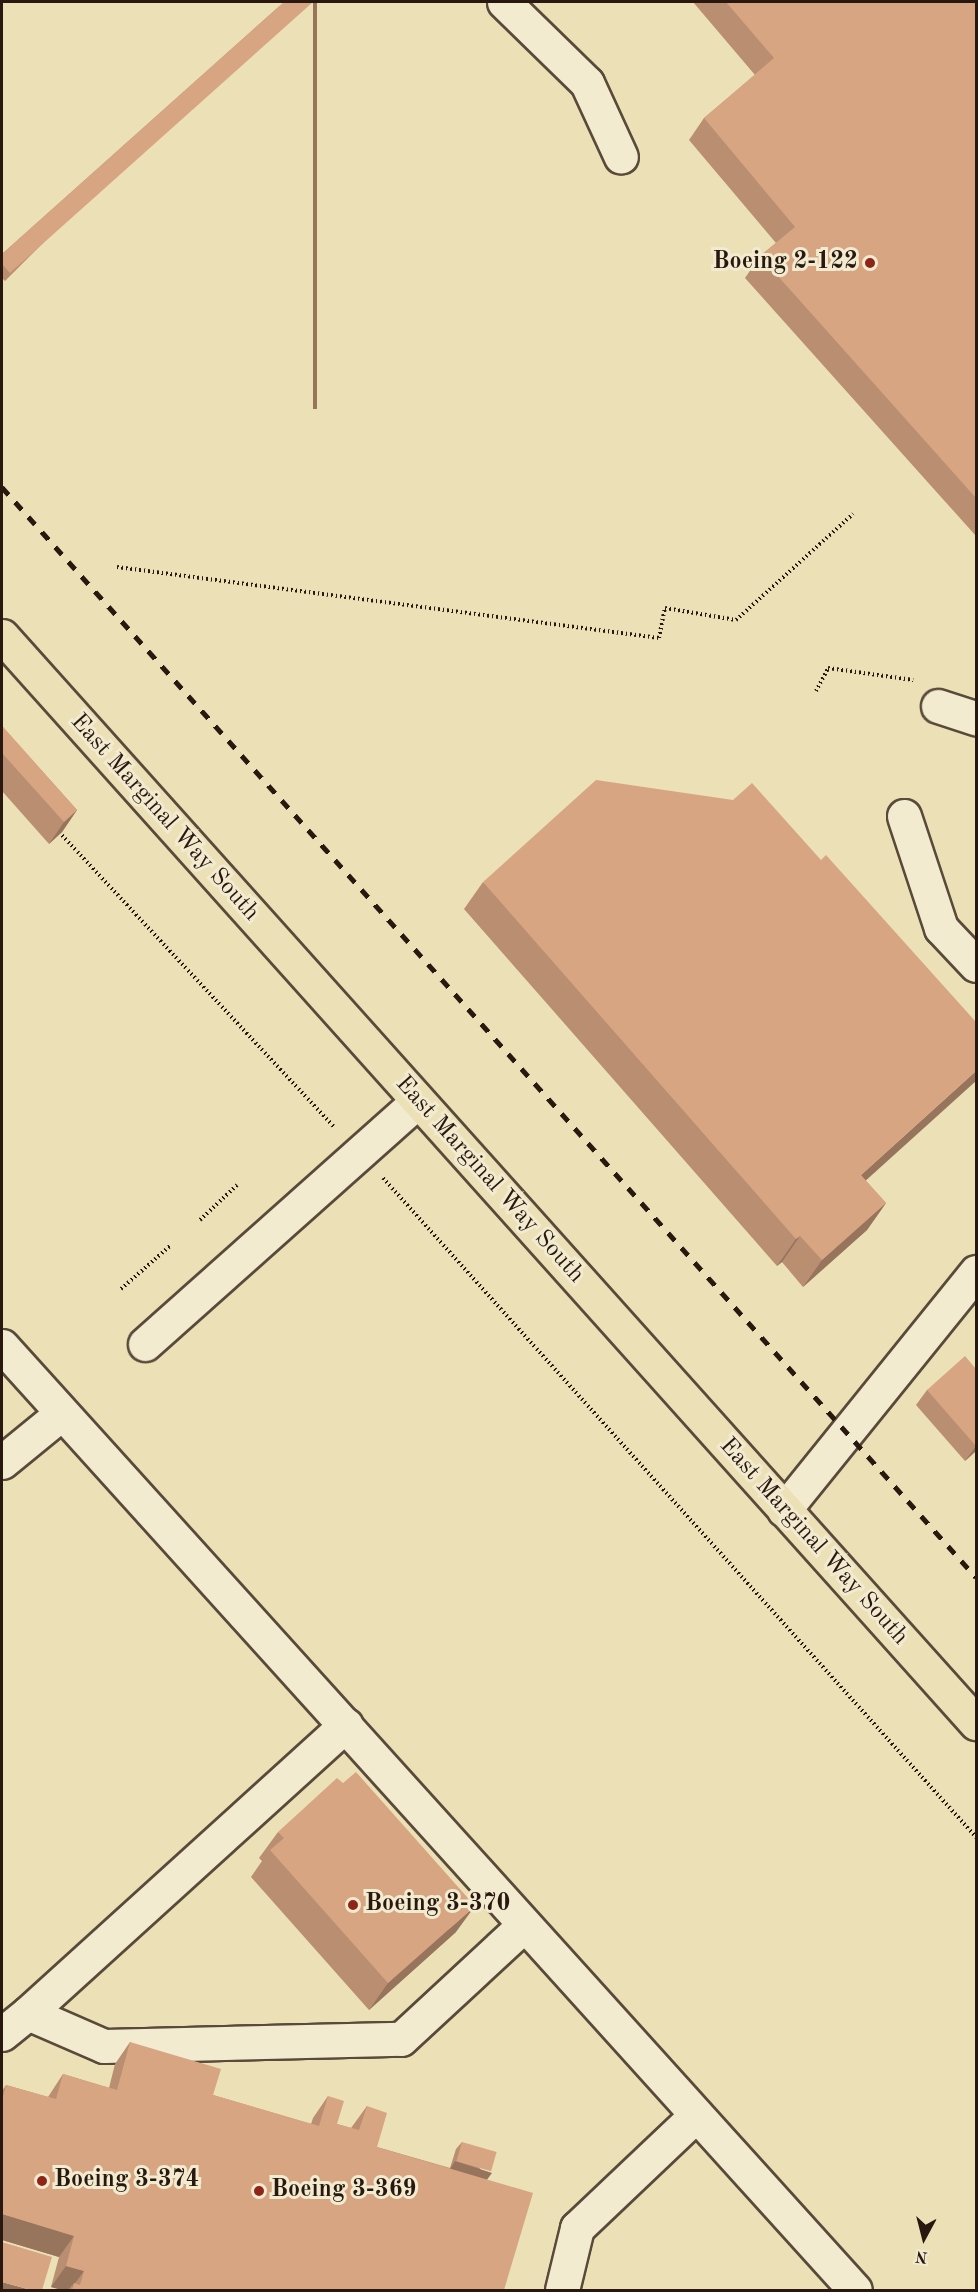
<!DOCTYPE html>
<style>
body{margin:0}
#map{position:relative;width:978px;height:2292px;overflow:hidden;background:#ebe0b6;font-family:"Old Standard TT",serif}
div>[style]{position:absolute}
.path>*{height:4px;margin-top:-2px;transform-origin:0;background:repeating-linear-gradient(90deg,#281810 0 1.5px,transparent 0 4.5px)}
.roads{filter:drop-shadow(2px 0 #594a3a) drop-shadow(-2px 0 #594a3a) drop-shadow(0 2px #594a3a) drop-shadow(0 -2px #594a3a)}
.minor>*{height:33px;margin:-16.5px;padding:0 16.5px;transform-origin:16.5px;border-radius:16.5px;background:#f2ebd0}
.major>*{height:33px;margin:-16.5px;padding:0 16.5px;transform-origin:16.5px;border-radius:16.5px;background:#ebe0b6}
.rail>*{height:4.5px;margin-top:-2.25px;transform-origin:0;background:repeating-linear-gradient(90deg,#281810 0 10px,transparent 0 20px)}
.wall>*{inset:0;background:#ba8e71}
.shaded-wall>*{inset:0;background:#97745c;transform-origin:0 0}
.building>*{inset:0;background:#d8a583;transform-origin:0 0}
.dots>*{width:16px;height:16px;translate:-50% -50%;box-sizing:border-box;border:3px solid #f2ebd0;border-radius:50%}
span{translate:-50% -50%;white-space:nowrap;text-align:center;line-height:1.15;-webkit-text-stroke:6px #f2ebd0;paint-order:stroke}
.poi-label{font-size:24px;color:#281810;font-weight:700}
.right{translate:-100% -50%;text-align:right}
.left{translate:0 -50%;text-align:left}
.street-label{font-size:24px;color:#281810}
.frame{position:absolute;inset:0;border:3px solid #281810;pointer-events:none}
.north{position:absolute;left:894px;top:2208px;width:60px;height:60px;-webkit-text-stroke:4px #f2ebd0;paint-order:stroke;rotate:187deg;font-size:16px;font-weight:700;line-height:24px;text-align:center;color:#281810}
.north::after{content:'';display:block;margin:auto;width:21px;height:27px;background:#281810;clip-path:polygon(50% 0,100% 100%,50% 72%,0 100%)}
</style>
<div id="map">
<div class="path">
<div style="left:117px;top:567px;width:547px;rotate:7.46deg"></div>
<div style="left:659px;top:638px;width:31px;rotate:-79deg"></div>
<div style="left:665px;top:608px;width:72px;rotate:9.6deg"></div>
<div style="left:736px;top:620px;width:158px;rotate:-42.2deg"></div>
<div style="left:816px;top:691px;width:26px;rotate:-62deg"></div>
<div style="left:828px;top:668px;width:86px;rotate:8deg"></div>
<div style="left:59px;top:832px;width:403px;rotate:47deg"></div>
<div style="left:383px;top:1178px;width:887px;rotate:48.02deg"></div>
<div style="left:200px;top:1220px;width:51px;rotate:-43.4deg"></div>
<div style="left:121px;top:1289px;width:67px;rotate:-41.3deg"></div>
</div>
<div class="roads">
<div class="minor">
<div style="left:504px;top:2px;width:116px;rotate:44.3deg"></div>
<div style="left:587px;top:83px;width:81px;rotate:65.3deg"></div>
<div style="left:938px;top:706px;width:40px;rotate:18deg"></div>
<div style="left:904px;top:816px;width:118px;rotate:71.7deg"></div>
<div style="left:941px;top:928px;width:51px;rotate:46.6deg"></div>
<div style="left:145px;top:1344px;width:365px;rotate:-41.7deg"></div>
<div style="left:2px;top:1346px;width:1272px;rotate:47.9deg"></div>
<div style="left:2px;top:1462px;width:77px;rotate:-39.2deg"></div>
<div style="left:784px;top:1510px;width:306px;rotate:-51.1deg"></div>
<div style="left:28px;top:2013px;width:429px;rotate:-42.2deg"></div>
<div style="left:2px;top:2034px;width:33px;rotate:-39deg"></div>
<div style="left:28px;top:2013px;width:83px;rotate:23.5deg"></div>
<div style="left:104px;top:2046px;width:297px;rotate:-1.4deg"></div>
<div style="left:401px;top:2039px;width:168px;rotate:-42.8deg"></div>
<div style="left:562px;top:2290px;width:64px;rotate:-76.4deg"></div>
<div style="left:577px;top:2228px;width:164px;rotate:-43.5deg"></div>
</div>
<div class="major">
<div style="left:2px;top:636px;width:1460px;rotate:48.14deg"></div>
</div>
</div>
<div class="rail">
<div style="left:2px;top:487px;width:1462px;rotate:48.22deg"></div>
</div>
<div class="wall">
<div style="clip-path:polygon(284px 2px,5px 281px,2px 278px,2px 254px)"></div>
<div style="clip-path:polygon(693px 2px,976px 2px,976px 536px,745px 278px,760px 256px,776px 243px,689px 140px,704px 118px,755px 75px)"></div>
<div style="clip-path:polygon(2px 726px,77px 810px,62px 832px,49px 844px,2px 791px)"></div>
<div style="clip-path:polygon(483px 882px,866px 1181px,886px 1203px,867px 1230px,803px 1287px,782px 1262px,777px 1266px,464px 909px)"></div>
<div style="clip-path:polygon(976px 1369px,976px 1451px,965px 1461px,916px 1405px,927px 1390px)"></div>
<div style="clip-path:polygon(278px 1832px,456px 1932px,369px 2010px,251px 1877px,262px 1861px,259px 1858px)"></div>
<div style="clip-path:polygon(130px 2042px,213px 2095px,311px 2124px,313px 2118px,328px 2096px,337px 2124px,351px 2128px,367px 2106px,377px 2147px,450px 2168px,456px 2149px,462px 2142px,487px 2179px,504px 2290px,62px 2290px,51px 2287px,59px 2257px,2px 2240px,2px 2091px,6px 2085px,48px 2097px,63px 2074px,109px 2088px,115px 2064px)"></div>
</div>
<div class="shaded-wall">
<div style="left:313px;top:2px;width:4px;height:407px"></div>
<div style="clip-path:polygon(77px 810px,62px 832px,49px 844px,64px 822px)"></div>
<div style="clip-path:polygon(976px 1071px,976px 1081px,842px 1202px,861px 1175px)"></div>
<div style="clip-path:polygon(886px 1203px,867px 1230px,803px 1287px,822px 1260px)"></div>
<div style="clip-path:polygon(800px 1236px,782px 1262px,777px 1266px,796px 1239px)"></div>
<div style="clip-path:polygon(976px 1446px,976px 1451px,965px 1461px)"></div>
<div style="clip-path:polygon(475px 1906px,456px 1932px,369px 2010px,388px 1983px)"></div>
<div style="clip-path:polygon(455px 2161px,492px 2173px,486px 2181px,450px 2169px)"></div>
<div style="clip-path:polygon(2px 2214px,74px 2236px,59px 2257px,2px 2240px)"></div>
<div style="clip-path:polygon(66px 2266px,84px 2271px,72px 2287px,74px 2283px,68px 2290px,62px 2290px,51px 2287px)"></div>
<div style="clip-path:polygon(2px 2282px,31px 2290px,2px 2290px)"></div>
</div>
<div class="building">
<div style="clip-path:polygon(284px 2px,313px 2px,10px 273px,2px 264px,2px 254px)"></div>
<div style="clip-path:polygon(726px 2px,976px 2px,976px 498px,760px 256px,795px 227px,704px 118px,774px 58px)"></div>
<div style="clip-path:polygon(2px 726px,77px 810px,64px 822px,2px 753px)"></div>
<div style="clip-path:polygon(596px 780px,733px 800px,752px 783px,821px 860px,826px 855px,976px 1022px,976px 1071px,861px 1175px,886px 1203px,822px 1260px,800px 1236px,796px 1239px,483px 882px)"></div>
<div style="clip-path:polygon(965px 1356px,976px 1369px,976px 1446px,927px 1390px)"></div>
<div style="clip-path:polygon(356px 1772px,475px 1906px,388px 1983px,270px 1850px,284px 1838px,278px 1832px,337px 1778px,343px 1783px)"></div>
<div style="clip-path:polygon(130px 2042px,221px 2069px,213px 2095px,319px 2126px,328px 2096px,344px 2101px,337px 2124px,359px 2130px,367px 2106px,387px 2113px,377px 2147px,533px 2193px,504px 2290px,72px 2290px,74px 2283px,80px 2285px,84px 2271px,66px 2266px,74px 2236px,2px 2214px,2px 2100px,6px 2085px,56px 2099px,63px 2074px,117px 2090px)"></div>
<div style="left:462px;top:2142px;width:36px;height:20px;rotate:16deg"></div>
<div style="clip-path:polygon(2px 2242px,52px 2257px,42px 2290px,31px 2290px,2px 2282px)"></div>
</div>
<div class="dots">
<div style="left:870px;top:263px;background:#8f2418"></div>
<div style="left:353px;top:1905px;background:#8f2418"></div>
<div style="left:42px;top:2181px;background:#8f2418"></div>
<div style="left:259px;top:2191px;background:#8f2418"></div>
</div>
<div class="poi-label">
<span class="right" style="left:858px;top:263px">Boeing 2-122</span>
<span class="left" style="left:365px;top:1905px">Boeing 3-370</span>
<span class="left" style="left:54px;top:2181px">Boeing 3-374</span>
<span class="left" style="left:271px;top:2191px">Boeing 3-369</span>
</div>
<div class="street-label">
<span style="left:164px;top:818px;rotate:48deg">East Marginal Way South</span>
<span style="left:489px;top:1180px;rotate:48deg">East Marginal Way South</span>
<span style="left:813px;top:1542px;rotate:48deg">East Marginal Way South</span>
</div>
<div class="frame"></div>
<div class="north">N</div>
</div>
